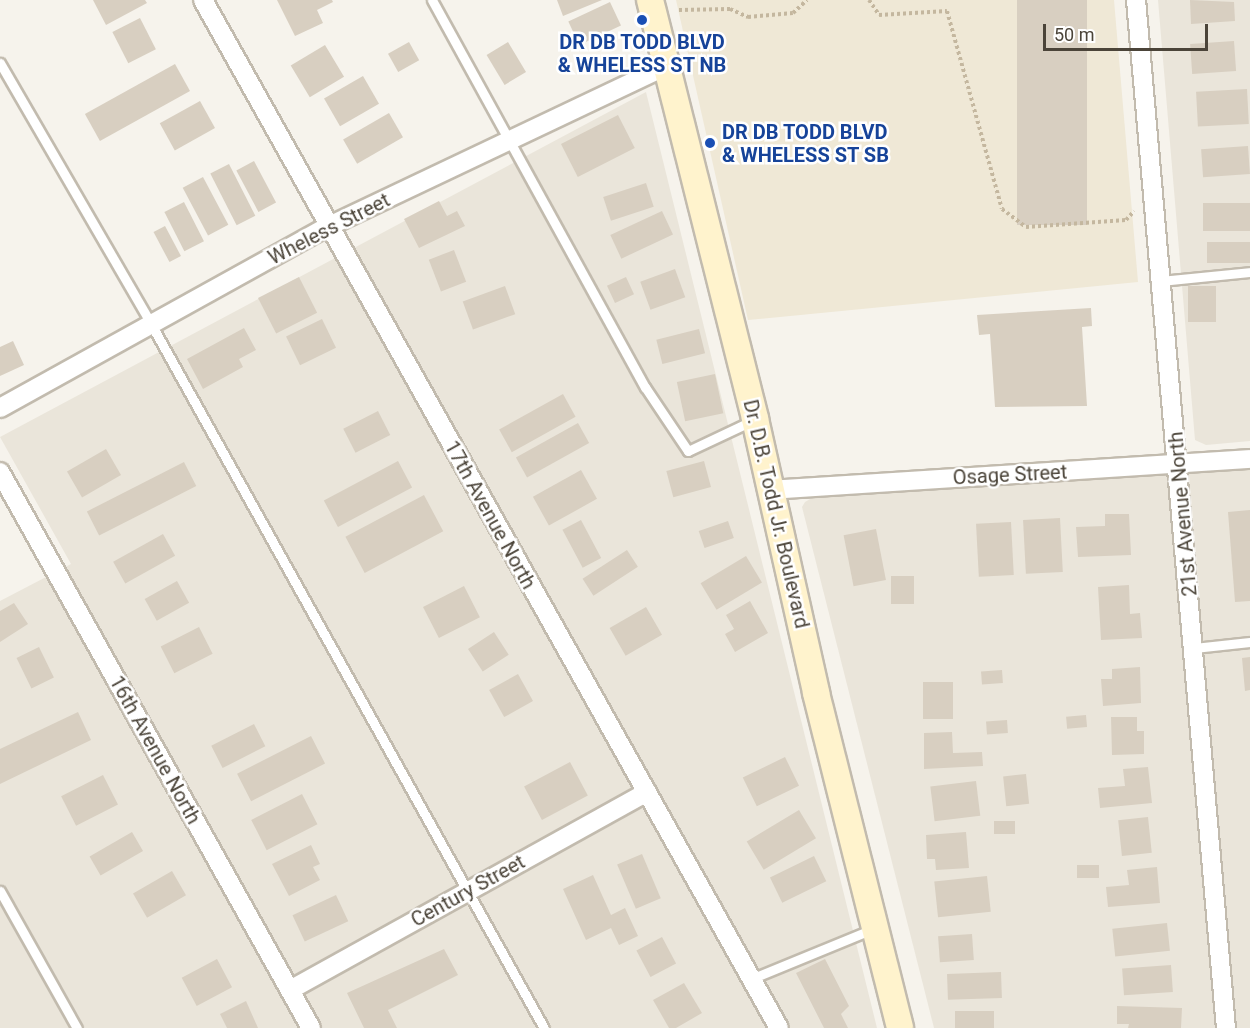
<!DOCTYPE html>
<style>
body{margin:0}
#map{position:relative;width:1250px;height:1028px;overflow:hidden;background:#f6f3ec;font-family:Roboto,sans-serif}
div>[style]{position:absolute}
.residential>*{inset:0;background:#eae5da}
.education>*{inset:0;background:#efe8d6}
.building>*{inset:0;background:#d8cfc1;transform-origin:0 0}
.path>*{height:4px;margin-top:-2px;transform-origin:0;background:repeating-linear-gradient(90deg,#c4b79f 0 3px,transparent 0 6px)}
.roads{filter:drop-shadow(2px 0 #c2bbae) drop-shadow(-2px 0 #c2bbae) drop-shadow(0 2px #c2bbae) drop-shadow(0 -2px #c2bbae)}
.service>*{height:9px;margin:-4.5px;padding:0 4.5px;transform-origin:4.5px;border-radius:4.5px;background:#fff}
.minor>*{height:18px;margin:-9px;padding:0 9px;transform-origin:9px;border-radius:9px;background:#fff}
.secondary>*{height:26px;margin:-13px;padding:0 13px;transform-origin:13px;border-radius:13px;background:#fff3cd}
.dots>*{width:16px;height:16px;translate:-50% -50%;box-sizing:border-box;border:3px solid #fff;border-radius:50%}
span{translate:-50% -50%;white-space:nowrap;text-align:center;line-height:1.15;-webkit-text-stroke:5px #fff;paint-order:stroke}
.transit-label{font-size:20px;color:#164399;font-weight:700}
.left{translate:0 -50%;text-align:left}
.street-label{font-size:20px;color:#4b4439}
.scale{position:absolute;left:1043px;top:24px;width:165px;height:27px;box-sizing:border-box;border:3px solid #4b4439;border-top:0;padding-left:8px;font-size:18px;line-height:21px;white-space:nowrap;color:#4b4439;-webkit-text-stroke:4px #fff;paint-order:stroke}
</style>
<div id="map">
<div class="residential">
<div style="clip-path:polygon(1158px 0,1250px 0,1250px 441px,1206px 445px,1195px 440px)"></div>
<div style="clip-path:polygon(646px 92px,877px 1028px,0 1028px,0 601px,71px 564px,0 437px)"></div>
<div style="clip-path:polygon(1250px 469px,1250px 1028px,934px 1028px,802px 507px,805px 502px,812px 498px)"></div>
</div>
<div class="education">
<div style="clip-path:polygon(676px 0,1114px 0,1138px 282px,748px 320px)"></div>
</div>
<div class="building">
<div style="clip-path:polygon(93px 0,145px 0,147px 3px,106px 25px)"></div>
<div style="clip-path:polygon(277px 0,332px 0,333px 2px,317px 10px,323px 23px,295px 36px)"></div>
<div style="clip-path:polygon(557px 0,602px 0,563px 16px)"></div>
<div style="left:1017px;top:0;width:70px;height:225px"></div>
<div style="clip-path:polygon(1190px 0,1234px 2px,1235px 21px,1191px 24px)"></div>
<div style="left:610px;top:2px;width:26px;height:46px;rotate:65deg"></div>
<div style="left:140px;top:18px;width:35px;height:31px;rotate:63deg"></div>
<div style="left:1234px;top:41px;width:30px;height:44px;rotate:86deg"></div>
<div style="left:409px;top:42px;width:21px;height:24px;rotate:61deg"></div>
<div style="left:508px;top:42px;width:35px;height:25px;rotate:59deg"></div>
<div style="left:325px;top:45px;width:37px;height:40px;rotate:59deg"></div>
<div style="left:175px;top:64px;width:31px;height:103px;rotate:61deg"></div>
<div style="left:363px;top:76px;width:32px;height:45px;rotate:60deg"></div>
<div style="left:1247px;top:89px;width:35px;height:51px;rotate:87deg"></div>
<div style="left:200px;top:101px;width:31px;height:46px;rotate:61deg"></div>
<div style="left:389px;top:113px;width:28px;height:53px;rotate:60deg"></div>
<div style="left:618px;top:115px;width:37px;height:64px;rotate:63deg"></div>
<div style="left:1248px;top:146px;width:28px;height:47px;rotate:86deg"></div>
<div style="left:254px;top:161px;width:47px;height:20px;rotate:62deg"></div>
<div style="left:229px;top:164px;width:58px;height:21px;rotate:63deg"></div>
<div style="left:203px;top:177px;width:54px;height:23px;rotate:62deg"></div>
<div style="left:646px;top:183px;width:25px;height:45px;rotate:72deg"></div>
<div style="clip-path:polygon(439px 201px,447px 216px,457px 211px,465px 226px,419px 248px,404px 219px)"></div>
<div style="left:184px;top:202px;width:44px;height:22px;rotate:63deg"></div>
<div style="left:1250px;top:203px;width:28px;height:47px;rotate:90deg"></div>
<div style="left:662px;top:211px;width:26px;height:57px;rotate:65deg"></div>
<div style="left:165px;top:226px;width:34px;height:13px;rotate:62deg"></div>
<div style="left:1250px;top:242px;width:21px;height:43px;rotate:90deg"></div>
<div style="left:454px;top:250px;width:34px;height:27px;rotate:69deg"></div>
<div style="left:675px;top:269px;width:30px;height:37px;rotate:70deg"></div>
<div style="left:299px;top:277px;width:40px;height:46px;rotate:63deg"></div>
<div style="left:626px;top:277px;width:19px;height:21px;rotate:65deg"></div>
<div style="left:505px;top:286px;width:30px;height:45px;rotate:70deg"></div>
<div style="left:1188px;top:286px;width:28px;height:36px"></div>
<div style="clip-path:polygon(1091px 308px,1092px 326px,1082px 327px,1087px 406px,995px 407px,990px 334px,979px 335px,977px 315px)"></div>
<div style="left:322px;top:319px;width:32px;height:40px;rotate:64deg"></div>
<div style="clip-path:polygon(244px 328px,256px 350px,239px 359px,243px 367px,203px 389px,187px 359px)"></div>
<div style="left:699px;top:329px;width:25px;height:44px;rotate:76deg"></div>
<div style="clip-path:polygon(13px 341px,24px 365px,0 376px,0 347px)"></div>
<div style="left:715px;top:374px;width:40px;height:39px;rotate:78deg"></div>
<div style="left:563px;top:394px;width:26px;height:73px;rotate:61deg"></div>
<div style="left:378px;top:411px;width:27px;height:39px;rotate:63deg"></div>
<div style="left:578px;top:423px;width:23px;height:71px;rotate:61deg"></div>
<div style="left:106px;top:449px;width:30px;height:45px;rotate:60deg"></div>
<div style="left:398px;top:461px;width:30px;height:84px;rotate:62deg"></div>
<div style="left:704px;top:461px;width:27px;height:39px;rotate:75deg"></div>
<div style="left:184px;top:462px;width:27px;height:109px;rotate:63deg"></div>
<div style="left:581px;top:470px;width:33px;height:55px;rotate:61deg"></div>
<div style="left:424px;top:495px;width:41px;height:89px;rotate:62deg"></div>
<div style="clip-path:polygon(1250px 510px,1250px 601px,1235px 602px,1228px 512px)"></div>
<div style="clip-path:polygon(1105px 514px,1129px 514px,1131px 555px,1078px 557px,1076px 527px,1105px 526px)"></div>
<div style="left:1060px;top:518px;width:54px;height:37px;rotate:87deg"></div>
<div style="left:581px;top:520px;width:43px;height:21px;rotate:62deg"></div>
<div style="left:728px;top:521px;width:18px;height:31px;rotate:71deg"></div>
<div style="left:1011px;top:522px;width:53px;height:35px;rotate:87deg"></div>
<div style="left:876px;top:529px;width:52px;height:33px;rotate:79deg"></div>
<div style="left:163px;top:534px;width:25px;height:57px;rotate:61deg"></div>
<div style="left:627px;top:550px;width:20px;height:53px;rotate:57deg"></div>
<div style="left:746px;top:556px;width:31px;height:53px;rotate:59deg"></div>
<div style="left:914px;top:576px;width:28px;height:23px;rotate:90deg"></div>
<div style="left:177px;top:581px;width:25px;height:37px;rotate:61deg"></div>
<div style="clip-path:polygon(1129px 585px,1130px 614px,1140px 613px,1142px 638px,1101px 640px,1098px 587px)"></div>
<div style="left:464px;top:586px;width:35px;height:46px;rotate:63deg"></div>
<div style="clip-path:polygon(750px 601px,768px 633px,735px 652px,725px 634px,734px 629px,726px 615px)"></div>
<div style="clip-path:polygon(14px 603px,28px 624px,0 642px,0 611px)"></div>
<div style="left:646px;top:607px;width:32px;height:42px;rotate:60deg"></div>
<div style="left:199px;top:627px;width:30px;height:43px;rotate:63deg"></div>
<div style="left:494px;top:632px;width:27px;height:31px;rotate:57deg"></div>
<div style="left:39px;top:647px;width:34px;height:25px;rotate:64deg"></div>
<div style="clip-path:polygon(1250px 657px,1250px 690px,1245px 691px,1242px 658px)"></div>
<div style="clip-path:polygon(1140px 667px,1141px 703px,1103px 706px,1101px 679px,1112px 679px,1112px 669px)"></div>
<div style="left:1002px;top:670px;width:13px;height:21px;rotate:86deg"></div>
<div style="left:518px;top:674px;width:31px;height:33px;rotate:61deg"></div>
<div style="left:923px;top:682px;width:30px;height:37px"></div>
<div style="clip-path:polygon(78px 712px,91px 740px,0 784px,0 749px)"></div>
<div style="left:1086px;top:715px;width:12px;height:20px;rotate:85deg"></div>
<div style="clip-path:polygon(1111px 717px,1137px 717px,1137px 731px,1144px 731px,1144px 754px,1112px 755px)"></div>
<div style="left:1007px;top:720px;width:13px;height:21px;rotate:86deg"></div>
<div style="left:254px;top:724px;width:25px;height:48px;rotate:63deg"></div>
<div style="clip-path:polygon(952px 732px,953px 753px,982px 752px,983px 766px,924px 769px,924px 733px)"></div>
<div style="left:311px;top:736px;width:31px;height:83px;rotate:63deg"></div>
<div style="left:785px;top:757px;width:32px;height:47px;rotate:64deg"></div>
<div style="left:570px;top:762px;width:38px;height:52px;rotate:62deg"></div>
<div style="clip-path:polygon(1148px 767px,1152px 803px,1100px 808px,1098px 788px,1125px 786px,1123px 769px)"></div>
<div style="left:1026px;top:774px;width:30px;height:23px;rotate:84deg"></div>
<div style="left:103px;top:775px;width:33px;height:47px;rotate:63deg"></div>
<div style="left:976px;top:781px;width:35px;height:46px;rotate:83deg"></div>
<div style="left:302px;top:794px;width:34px;height:57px;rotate:63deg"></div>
<div style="left:799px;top:810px;width:33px;height:61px;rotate:59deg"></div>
<div style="left:1148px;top:817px;width:36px;height:30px;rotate:84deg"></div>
<div style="left:994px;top:821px;width:21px;height:13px"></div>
<div style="left:132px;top:832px;width:22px;height:49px;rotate:60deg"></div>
<div style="clip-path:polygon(966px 832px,969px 868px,936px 870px,935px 859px,927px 859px,926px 835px)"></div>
<div style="clip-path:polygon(311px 845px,320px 864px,313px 867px,320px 880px,289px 896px,272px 864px)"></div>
<div style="left:642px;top:854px;width:48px;height:27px;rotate:67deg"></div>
<div style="left:814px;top:856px;width:28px;height:49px;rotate:64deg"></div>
<div style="left:1077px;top:865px;width:22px;height:13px"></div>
<div style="clip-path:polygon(1157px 867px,1160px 903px,1108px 907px,1106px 887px,1129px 885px,1127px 870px)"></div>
<div style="left:172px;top:871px;width:28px;height:45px;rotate:60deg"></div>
<div style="clip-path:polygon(593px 875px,611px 915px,625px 908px,638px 936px,619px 945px,611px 928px,586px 940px,563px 889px)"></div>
<div style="left:987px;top:876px;width:36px;height:53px;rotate:84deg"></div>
<div style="left:336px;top:895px;width:29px;height:48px;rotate:65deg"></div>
<div style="left:1167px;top:923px;width:28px;height:55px;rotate:84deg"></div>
<div style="left:972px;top:934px;width:26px;height:34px;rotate:86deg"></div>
<div style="left:662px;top:937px;width:30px;height:29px;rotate:62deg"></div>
<div style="clip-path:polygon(444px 949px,458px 975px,388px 1010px,397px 1028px,364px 1028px,347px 993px)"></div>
<div style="left:217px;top:959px;width:32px;height:40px;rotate:62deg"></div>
<div style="clip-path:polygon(825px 959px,849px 1006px,841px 1014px,848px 1028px,824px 1028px,796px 973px)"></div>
<div style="left:1171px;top:965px;width:27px;height:49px;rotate:86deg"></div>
<div style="left:1001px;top:972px;width:26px;height:54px;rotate:88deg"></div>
<div style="clip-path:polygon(684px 983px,702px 1013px,676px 1028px,669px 1028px,653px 1000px)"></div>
<div style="clip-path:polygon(246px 1001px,258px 1028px,227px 1028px,220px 1014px)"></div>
<div style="clip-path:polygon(1117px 1006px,1182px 1008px,1181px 1028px,1128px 1028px,1129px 1024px,1117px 1024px)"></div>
<div style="left:955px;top:1011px;width:39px;height:17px"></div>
</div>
<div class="path">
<div style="left:869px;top:0;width:18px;rotate:56deg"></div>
<div style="left:879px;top:15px;width:68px;rotate:-3.4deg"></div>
<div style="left:947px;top:11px;width:205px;rotate:74.5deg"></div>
<div style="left:1002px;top:209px;width:30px;rotate:37deg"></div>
<div style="left:1026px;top:227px;width:100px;rotate:-4deg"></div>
<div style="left:1126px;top:220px;width:12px;rotate:-48deg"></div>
<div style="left:679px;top:10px;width:51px;rotate:-1.1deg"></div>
<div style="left:730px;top:9px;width:20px;rotate:24deg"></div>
<div style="left:748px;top:17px;width:45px;rotate:-5.1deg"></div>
<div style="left:793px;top:13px;width:19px;rotate:-43deg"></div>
</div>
<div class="roads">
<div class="service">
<div style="left:432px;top:0;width:442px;rotate:61.2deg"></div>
<div style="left:645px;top:387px;width:77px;rotate:56.1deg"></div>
<div style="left:688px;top:451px;width:73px;rotate:-25.2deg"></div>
<div style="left:0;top:63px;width:302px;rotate:59.9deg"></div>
<div style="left:151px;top:324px;width:806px;rotate:60.83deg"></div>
<div style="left:1160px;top:281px;width:90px;rotate:-5.7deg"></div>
<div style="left:1194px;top:648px;width:56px;rotate:-6.1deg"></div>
<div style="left:0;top:891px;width:157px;rotate:60.7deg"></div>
<div style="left:751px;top:979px;width:132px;rotate:-22.3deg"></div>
</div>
<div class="minor">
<div style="left:203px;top:0;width:1178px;rotate:60.74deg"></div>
<div style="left:1136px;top:0;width:1032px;rotate:85deg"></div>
<div style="left:0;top:408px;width:374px;rotate:-29deg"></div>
<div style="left:327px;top:227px;width:375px;rotate:-25.4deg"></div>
<div style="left:0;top:472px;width:637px;rotate:60.78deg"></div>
<div style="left:770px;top:490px;width:481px;rotate:-3.7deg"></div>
<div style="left:290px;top:990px;width:408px;rotate:-29deg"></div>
</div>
<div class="secondary">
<div style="left:650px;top:0;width:432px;rotate:75.9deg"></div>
<div style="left:755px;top:419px;width:281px;rotate:77.4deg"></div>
<div style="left:816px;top:693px;width:345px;rotate:75.9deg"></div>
</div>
</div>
<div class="dots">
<div style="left:642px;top:20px;background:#1a4fb4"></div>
<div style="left:710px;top:143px;background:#1a4fb4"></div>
</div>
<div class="transit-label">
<span style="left:642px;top:54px">DR DB TODD BLVD<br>&amp; WHELESS ST NB</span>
<span class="left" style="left:722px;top:144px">DR DB TODD BLVD<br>&amp; WHELESS ST SB</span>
</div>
<div class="street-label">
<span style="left:329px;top:229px;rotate:-27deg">Wheless Street</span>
<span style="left:1010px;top:475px;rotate:-3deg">Osage Street</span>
<span style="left:776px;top:514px;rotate:77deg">Dr. D.B. Todd Jr. Boulevard</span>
<span style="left:1183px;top:514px;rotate:-95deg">21st Avenue North</span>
<span style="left:490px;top:515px;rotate:61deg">17th Avenue North</span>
<span style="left:155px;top:750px;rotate:61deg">16th Avenue North</span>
<span style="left:468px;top:891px;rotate:-29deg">Century Street</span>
</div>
<div class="scale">50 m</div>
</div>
